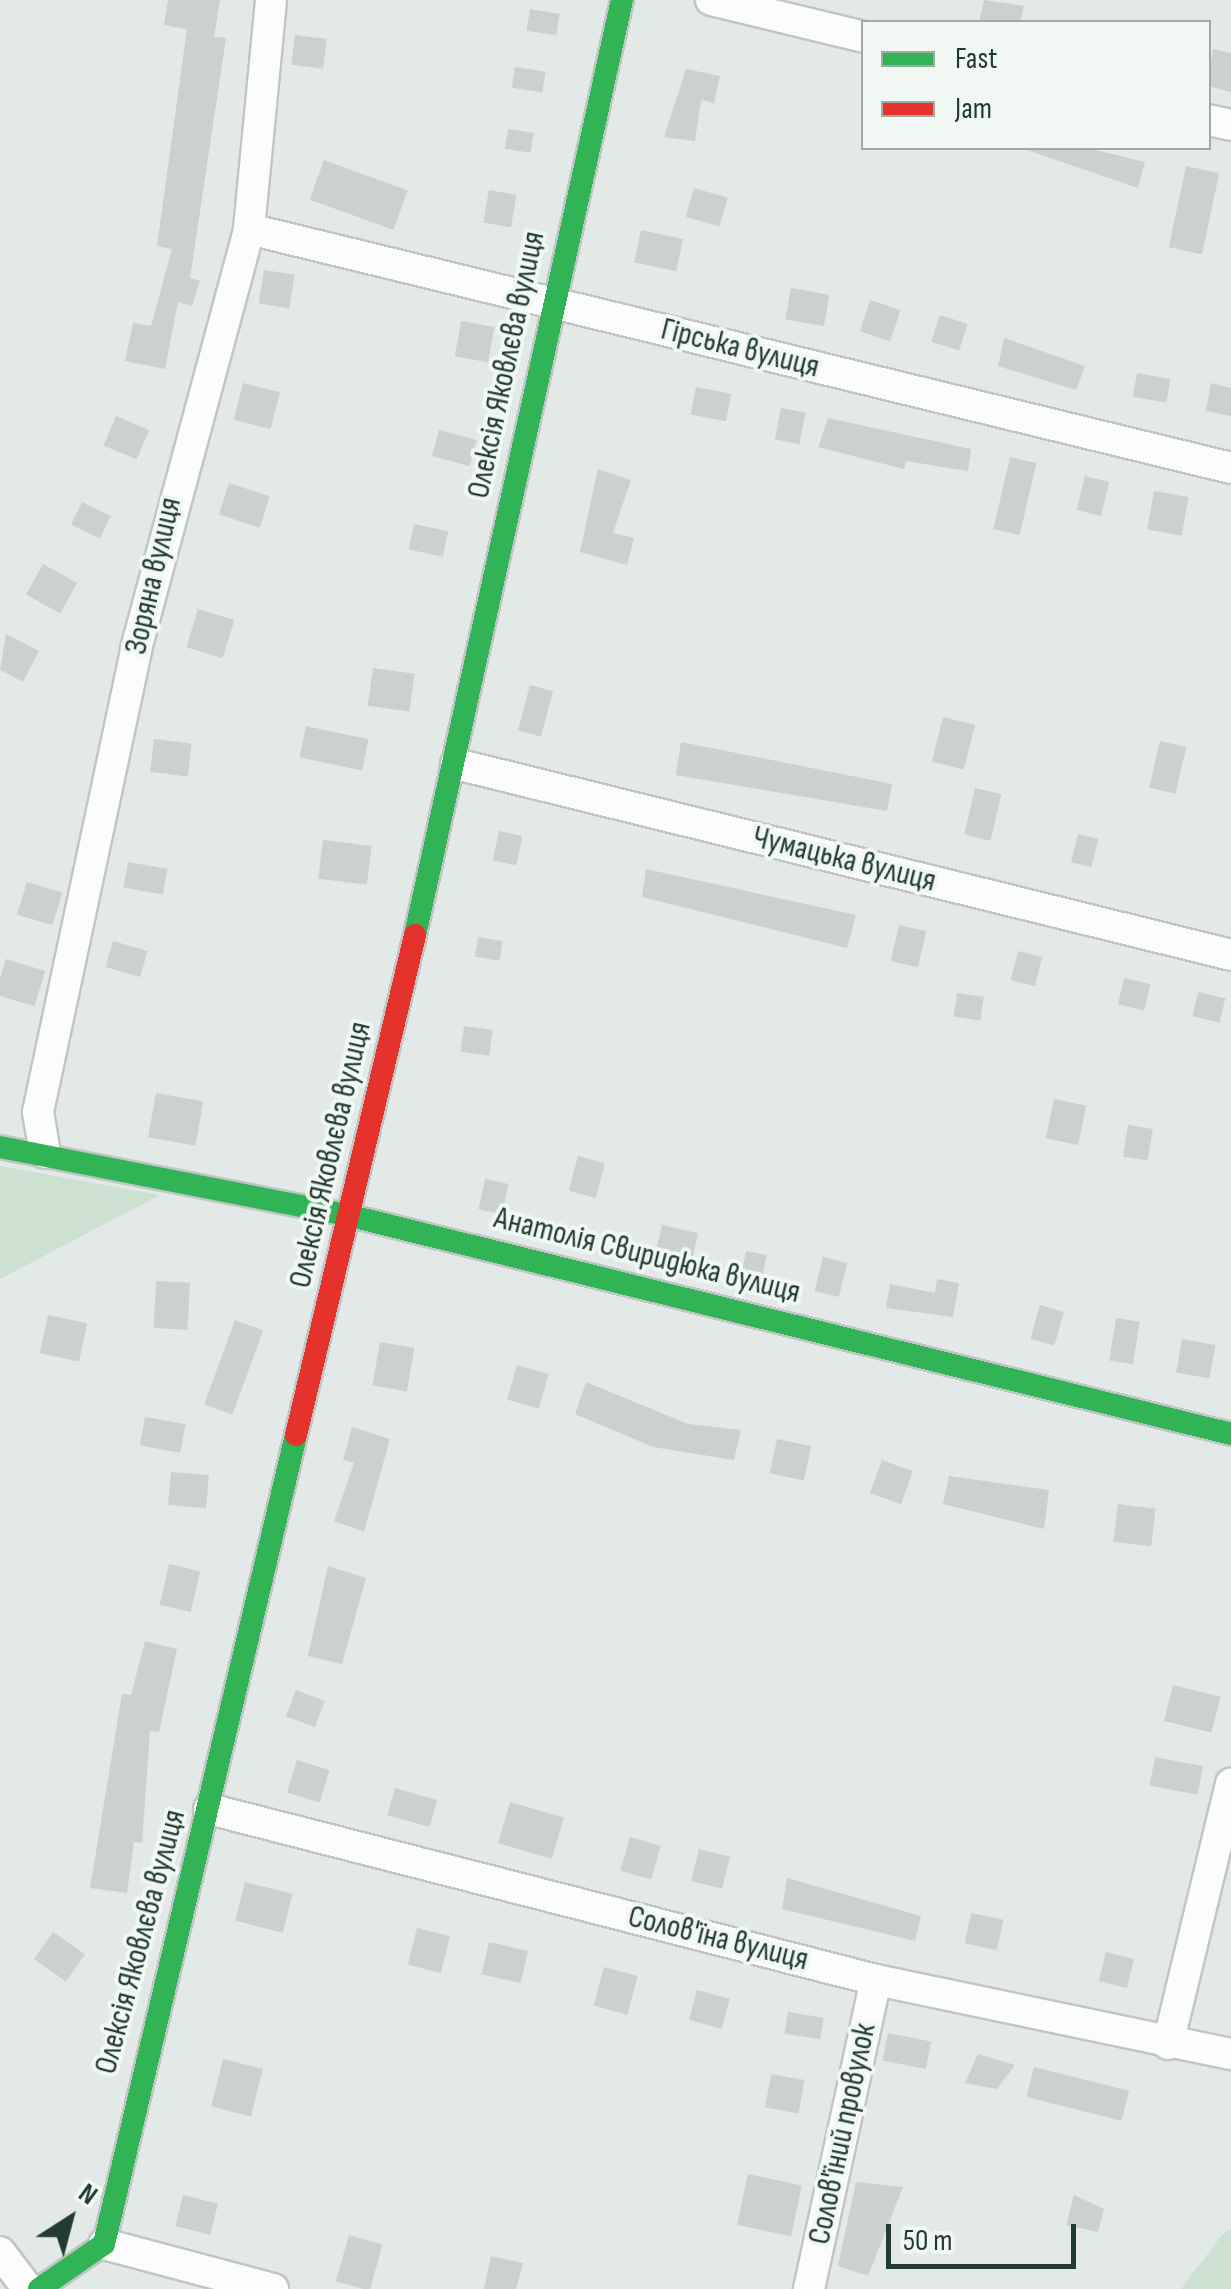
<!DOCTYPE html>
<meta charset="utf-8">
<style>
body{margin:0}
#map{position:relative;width:1231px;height:2289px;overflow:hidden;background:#e3e9e6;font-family:"Sofia Sans Condensed",sans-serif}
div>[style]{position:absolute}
.green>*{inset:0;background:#cce1d1}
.building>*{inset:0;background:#ccd1cf;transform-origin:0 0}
.roads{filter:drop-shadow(2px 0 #c0c6c3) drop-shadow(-2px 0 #c0c6c3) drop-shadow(0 2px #c0c6c3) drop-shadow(0 -2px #c0c6c3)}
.street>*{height:30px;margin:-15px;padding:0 15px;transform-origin:15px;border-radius:15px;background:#fbfcfb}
.fast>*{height:22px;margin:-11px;padding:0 11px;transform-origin:11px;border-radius:11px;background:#30b455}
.jam>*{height:22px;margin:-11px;padding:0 11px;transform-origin:11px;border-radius:11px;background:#e5322d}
span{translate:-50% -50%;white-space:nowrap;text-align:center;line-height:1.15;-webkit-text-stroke:8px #f1f8f4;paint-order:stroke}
.street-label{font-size:32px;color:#223b32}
.legend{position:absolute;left:861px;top:20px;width:350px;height:130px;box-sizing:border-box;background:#f1f8f4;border:2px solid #9eaca6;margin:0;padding:12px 18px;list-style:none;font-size:30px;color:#223b32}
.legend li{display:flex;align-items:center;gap:20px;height:50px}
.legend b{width:50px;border:2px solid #9eaca6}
.north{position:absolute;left:20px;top:2169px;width:100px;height:100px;-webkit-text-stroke:8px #f1f8f4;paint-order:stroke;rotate:36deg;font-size:28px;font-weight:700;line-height:40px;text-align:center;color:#223b32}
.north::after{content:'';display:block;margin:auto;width:35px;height:45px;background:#223b32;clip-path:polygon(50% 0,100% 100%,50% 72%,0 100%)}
.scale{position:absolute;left:886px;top:2224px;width:190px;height:45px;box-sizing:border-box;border:5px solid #223b32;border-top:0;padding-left:12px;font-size:30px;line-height:35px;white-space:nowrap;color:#223b32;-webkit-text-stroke:8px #f1f8f4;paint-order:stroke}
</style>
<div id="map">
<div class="green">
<div style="clip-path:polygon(0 1166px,160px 1195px,0 1279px)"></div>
<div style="clip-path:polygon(1231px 2229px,1231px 2289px,1181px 2289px,1222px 2235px)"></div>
</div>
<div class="building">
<div style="clip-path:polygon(168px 0,220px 0,214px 37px,226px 38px,190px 278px,200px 281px,192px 306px,178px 302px,165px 369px,125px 361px,133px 323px,151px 326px,172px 249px,157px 246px,187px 29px,164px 25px)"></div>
<div style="clip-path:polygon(984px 0,1024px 6px,1020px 22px,979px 22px)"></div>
<div style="left:530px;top:9px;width:30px;height:22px;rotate:9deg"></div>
<div style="left:295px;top:35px;width:32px;height:30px;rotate:7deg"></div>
<div style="clip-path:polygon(1213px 49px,1231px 53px,1231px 92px,1208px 86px)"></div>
<div style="left:515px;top:67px;width:31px;height:21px;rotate:9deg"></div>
<div style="clip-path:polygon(686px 69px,720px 76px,714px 103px,701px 100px,695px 141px,664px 137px)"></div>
<div style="left:508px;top:129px;width:26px;height:20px;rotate:9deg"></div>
<div style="clip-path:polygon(1021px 148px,1087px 148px,1145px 162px,1138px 188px)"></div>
<div style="left:324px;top:160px;width:89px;height:42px;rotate:20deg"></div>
<div style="left:1186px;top:166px;width:34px;height:83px;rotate:12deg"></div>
<div style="left:694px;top:188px;width:35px;height:30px;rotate:16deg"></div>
<div style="left:489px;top:190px;width:28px;height:33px;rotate:10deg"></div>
<div style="left:641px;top:230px;width:43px;height:33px;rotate:12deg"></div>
<div style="left:264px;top:270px;width:31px;height:34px;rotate:9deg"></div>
<div style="left:791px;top:288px;width:39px;height:32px;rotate:10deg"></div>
<div style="left:870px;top:300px;width:32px;height:33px;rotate:18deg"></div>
<div style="left:940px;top:315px;width:29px;height:28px;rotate:18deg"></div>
<div style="left:461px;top:321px;width:34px;height:36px;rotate:10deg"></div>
<div style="clip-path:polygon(1004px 338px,1085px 366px,1076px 390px,998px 366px)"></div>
<div style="left:1137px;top:373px;width:34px;height:24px;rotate:10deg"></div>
<div style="left:243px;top:383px;width:38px;height:38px;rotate:14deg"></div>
<div style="clip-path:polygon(1211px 383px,1231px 388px,1231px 416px,1206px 411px)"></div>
<div style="left:696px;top:387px;width:36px;height:28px;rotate:11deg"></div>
<div style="left:781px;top:408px;width:25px;height:32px;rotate:11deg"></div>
<div style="left:116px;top:416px;width:36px;height:32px;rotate:23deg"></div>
<div style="clip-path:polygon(828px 418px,971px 449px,968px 471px,906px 461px,904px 469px,818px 447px)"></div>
<div style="left:439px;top:430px;width:39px;height:27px;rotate:15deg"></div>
<div style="left:1010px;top:457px;width:27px;height:74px;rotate:13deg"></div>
<div style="clip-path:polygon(598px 469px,631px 480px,613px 533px,634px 538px,627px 565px,580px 552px)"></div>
<div style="left:1085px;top:476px;width:25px;height:35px;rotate:14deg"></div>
<div style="left:229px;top:483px;width:43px;height:33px;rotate:18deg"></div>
<div style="left:1154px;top:491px;width:35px;height:39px;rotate:10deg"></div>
<div style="left:82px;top:502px;width:32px;height:25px;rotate:26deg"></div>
<div style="left:414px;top:524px;width:35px;height:26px;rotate:12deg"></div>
<div style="left:43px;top:564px;width:39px;height:35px;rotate:29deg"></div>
<div style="left:198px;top:609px;width:38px;height:40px;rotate:17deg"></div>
<div style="clip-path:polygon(6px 634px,39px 651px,23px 682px,0 670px)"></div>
<div style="left:373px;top:668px;width:42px;height:38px;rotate:8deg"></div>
<div style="left:530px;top:685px;width:24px;height:47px;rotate:15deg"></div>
<div style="left:943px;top:717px;width:33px;height:46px;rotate:14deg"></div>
<div style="left:306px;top:726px;width:64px;height:32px;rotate:12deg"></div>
<div style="left:154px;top:739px;width:38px;height:33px;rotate:7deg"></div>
<div style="left:1160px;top:741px;width:27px;height:48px;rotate:13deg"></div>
<div style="clip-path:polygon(681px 742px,892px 784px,887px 811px,676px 775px)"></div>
<div style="left:975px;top:788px;width:27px;height:48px;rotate:13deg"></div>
<div style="left:499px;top:831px;width:24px;height:30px;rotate:12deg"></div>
<div style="left:1078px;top:834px;width:21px;height:29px;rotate:14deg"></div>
<div style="left:323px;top:840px;width:49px;height:39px;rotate:7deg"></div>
<div style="left:128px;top:862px;width:40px;height:26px;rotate:10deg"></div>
<div style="clip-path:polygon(646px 869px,856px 915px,847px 948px,642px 897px)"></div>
<div style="left:27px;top:882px;width:37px;height:34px;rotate:17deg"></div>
<div style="left:899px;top:925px;width:28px;height:37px;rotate:13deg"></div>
<div style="left:478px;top:937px;width:25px;height:20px;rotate:9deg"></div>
<div style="left:113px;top:941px;width:36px;height:27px;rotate:16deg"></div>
<div style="left:1018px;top:951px;width:25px;height:30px;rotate:14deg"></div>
<div style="left:6px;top:959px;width:41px;height:37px;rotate:17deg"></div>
<div style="left:1124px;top:978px;width:27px;height:27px;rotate:13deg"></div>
<div style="left:1198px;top:992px;width:28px;height:25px;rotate:13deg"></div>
<div style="left:957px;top:993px;width:27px;height:24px;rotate:8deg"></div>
<div style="left:464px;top:1026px;width:29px;height:26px;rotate:8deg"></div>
<div style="left:156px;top:1093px;width:48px;height:45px;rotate:10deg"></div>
<div style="left:1054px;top:1099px;width:33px;height:40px;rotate:12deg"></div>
<div style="left:1128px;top:1125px;width:25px;height:32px;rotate:9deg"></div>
<div style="left:578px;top:1156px;width:28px;height:36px;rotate:15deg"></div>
<div style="left:485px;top:1179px;width:24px;height:31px;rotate:12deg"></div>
<div style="left:662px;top:1225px;width:37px;height:27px;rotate:13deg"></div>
<div style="left:746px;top:1251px;width:21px;height:24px;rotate:11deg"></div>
<div style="left:823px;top:1257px;width:25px;height:35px;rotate:14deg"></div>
<div style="clip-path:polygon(937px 1279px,959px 1283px,953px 1317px,886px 1308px,890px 1284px,935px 1293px)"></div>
<div style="left:156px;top:1281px;width:34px;height:47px;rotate:3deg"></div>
<div style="left:1040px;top:1305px;width:25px;height:35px;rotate:16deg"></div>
<div style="left:48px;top:1315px;width:40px;height:39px;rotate:12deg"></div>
<div style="left:1116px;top:1318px;width:24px;height:43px;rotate:9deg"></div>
<div style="left:235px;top:1320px;width:30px;height:90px;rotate:20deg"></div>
<div style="left:1182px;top:1339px;width:34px;height:34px;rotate:10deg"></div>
<div style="left:380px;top:1342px;width:35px;height:44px;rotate:10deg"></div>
<div style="left:517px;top:1365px;width:33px;height:36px;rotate:16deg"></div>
<div style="clip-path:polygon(586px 1382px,688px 1424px,741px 1430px,734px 1460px,653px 1447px,575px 1414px)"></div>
<div style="left:145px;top:1417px;width:41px;height:29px;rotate:10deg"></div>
<div style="clip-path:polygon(352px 1427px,390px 1439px,364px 1532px,334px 1521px,354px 1463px,343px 1460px)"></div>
<div style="left:777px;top:1439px;width:35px;height:35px;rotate:12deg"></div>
<div style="left:882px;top:1460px;width:33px;height:35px;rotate:20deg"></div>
<div style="left:171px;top:1472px;width:38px;height:33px;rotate:5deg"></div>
<div style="clip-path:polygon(949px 1476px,1049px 1490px,1044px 1529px,943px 1504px)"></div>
<div style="left:1118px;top:1504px;width:38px;height:38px;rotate:7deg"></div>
<div style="left:169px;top:1564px;width:32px;height:42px;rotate:13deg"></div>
<div style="clip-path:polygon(328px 1566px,366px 1578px,342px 1664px,308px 1656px)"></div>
<div style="clip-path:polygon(145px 1641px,177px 1649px,159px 1732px,150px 1731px,142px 1843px,134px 1842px,127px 1893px,90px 1888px,122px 1694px,131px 1695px)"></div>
<div style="left:1173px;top:1685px;width:49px;height:37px;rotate:14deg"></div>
<div style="left:296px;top:1690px;width:31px;height:28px;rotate:21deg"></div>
<div style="left:1155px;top:1757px;width:49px;height:29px;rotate:11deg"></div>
<div style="left:297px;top:1760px;width:34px;height:34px;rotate:17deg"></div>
<div style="left:395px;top:1788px;width:44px;height:28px;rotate:16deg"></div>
<div style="left:510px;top:1802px;width:56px;height:43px;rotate:16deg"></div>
<div style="left:630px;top:1837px;width:32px;height:35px;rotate:16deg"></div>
<div style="left:699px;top:1849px;width:32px;height:33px;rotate:14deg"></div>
<div style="clip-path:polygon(787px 1878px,921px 1916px,915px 1941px,782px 1909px)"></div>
<div style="left:245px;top:1882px;width:49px;height:40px;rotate:14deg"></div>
<div style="left:971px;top:1913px;width:33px;height:31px;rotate:12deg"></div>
<div style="left:417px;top:1928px;width:34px;height:38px;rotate:14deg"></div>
<div style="left:53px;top:1932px;width:39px;height:33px;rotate:35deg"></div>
<div style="left:489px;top:1942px;width:40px;height:33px;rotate:13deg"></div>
<div style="left:1106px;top:1952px;width:29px;height:30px;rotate:14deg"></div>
<div style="left:604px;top:1967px;width:35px;height:40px;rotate:15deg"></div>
<div style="left:697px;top:1990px;width:34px;height:31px;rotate:15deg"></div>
<div style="left:788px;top:2012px;width:36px;height:22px;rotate:9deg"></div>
<div style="left:888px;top:2033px;width:44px;height:28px;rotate:11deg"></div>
<div style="clip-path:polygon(978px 2054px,1015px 2065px,997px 2089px,965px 2083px)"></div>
<div style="left:223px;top:2059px;width:41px;height:49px;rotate:14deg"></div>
<div style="left:1034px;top:2067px;width:98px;height:31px;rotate:14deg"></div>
<div style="left:771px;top:2074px;width:34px;height:34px;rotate:10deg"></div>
<div style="left:748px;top:2174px;width:55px;height:52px;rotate:12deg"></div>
<div style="clip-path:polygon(856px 2182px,903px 2187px,868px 2276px,838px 2266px)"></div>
<div style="left:183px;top:2195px;width:36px;height:32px;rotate:14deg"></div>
<div style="clip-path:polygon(1074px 2195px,1104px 2209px,1098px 2232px,1066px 2225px)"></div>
<div style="left:349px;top:2235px;width:35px;height:48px;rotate:16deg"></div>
<div style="clip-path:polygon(491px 2256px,523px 2263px,516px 2289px,484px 2289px)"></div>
</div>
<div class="roads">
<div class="street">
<div style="left:711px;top:0;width:157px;rotate:13.6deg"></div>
<div style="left:1208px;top:120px;width:24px;rotate:12deg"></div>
<div style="left:249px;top:229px;width:1011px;rotate:13.68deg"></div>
<div style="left:456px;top:764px;width:798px;rotate:13.84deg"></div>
<div style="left:45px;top:1153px;width:42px;rotate:-99.7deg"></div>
<div style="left:38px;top:1112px;width:473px;rotate:-78deg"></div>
<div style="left:136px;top:649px;width:435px;rotate:-74.9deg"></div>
<div style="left:249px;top:229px;width:230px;rotate:-84.5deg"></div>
<div style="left:209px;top:1809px;width:689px;rotate:14.38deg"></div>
<div style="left:876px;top:1980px;width:363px;rotate:11.8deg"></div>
<div style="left:1168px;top:2044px;width:268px;rotate:-76.4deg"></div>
<div style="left:104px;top:2244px;width:175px;rotate:14.9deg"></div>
<div style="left:0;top:2252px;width:46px;rotate:52.9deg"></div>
<div style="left:809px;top:2289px;width:316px;rotate:-77.8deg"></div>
</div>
<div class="fast">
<div style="left:415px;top:935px;width:958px;rotate:-77.52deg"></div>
<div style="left:0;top:1147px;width:358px;rotate:11.1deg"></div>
<div style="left:351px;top:1216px;width:907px;rotate:13.91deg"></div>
<div style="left:39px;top:2289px;width:79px;rotate:-34.7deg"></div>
<div style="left:104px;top:2244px;width:831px;rotate:-76.65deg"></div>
</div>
<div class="jam">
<div style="left:296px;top:1435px;width:514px;rotate:-76.61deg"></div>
</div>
</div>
<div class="street-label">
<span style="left:740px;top:349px;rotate:14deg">Гірська вулиця</span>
<span style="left:507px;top:365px;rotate:-78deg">Олексія Яковлєва вулиця</span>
<span style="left:154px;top:576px;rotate:-77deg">Зоряна вулиця</span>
<span style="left:844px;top:860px;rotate:14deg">Чумацька вулиця</span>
<span style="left:331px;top:1155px;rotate:-77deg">Олексія Яковлєва вулиця</span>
<span style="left:647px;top:1256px;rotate:14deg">Анатолія Свиридюка вулиця</span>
<span style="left:718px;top:1939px;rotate:14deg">Солов'їна вулиця</span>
<span style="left:141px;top:1942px;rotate:-75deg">Олексія Яковлєва вулиця</span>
<span style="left:843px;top:2134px;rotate:-78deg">Солов'їний провулок</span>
</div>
<ul class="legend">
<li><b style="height:12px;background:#30b455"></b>Fast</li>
<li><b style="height:12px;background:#e5322d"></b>Jam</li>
</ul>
<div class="north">N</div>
<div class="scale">50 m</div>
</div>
